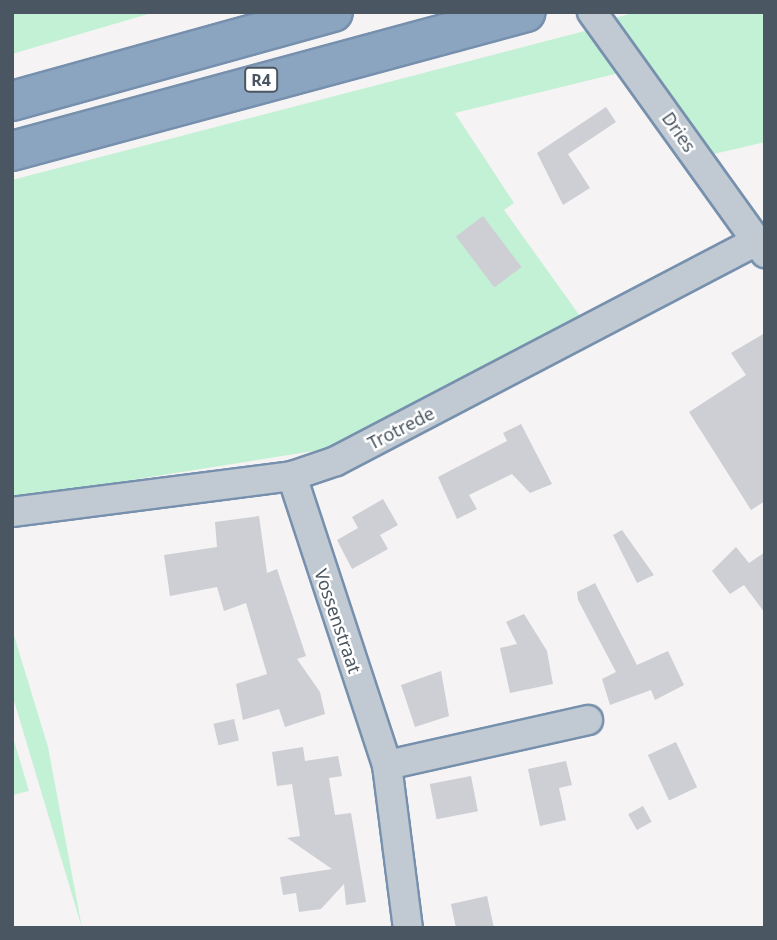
<!DOCTYPE html>
<style>
body{margin:0}
#map{position:relative;width:777px;height:940px;overflow:hidden;background:#f5f3f3;font-family:"Noto Sans",sans-serif}
div>[style]{position:absolute}
.green>*{inset:0;background:#c3f1d5}
.building>*{inset:0;background:#cdcfd5;transform-origin:0 0}
.roads{filter:drop-shadow(2px 0 #7690ad) drop-shadow(-2px 0 #7690ad) drop-shadow(0 2px #7690ad) drop-shadow(0 -2px #7690ad)}
.minor>*{height:28px;margin:-14px;padding:0 14px;transform-origin:14px;border-radius:14px;background:#c1cad2}
.motorway>*{height:38px;margin:-19px;padding:0 19px;transform-origin:19px;border-radius:19px;background:#8ba5c1}
span{translate:-50% -50%;white-space:nowrap;text-align:center;line-height:1.15;-webkit-text-stroke:5px #fff;paint-order:stroke}
.shield-label span{padding:2px 5px;background:#fff;border:2px solid;border-radius:5px;-webkit-text-stroke-width:0}
.shield-label{font-size:16px;color:#4a5661;font-weight:700}
.street-label{font-size:18px;color:#4a5661}
.frame{position:absolute;inset:0;border:14px solid #4a5661;pointer-events:none}
</style>
<div id="map">
<div class="green">
<div style="clip-path:polygon(12px 12px,155px 12px,12px 54px)"></div>
<div style="clip-path:polygon(636px 12px,765px 12px,765px 142px,714px 154px,615px 18px)"></div>
<div style="clip-path:polygon(596px 28px,619px 73px,455px 113px,514px 203px,504px 210px,585px 323px,326px 449px,12px 499px,12px 180px)"></div>
<div style="clip-path:polygon(12px 629px,48px 747px,82px 928px,12px 694px)"></div>
<div style="clip-path:polygon(12px 734px,29px 791px,12px 795px)"></div>
</div>
<div class="building">
<div style="clip-path:polygon(606px 107px,616px 122px,568px 154px,590px 188px,563px 205px,537px 153px)"></div>
<div style="left:483px;top:216px;width:64px;height:34px;rotate:53deg"></div>
<div style="clip-path:polygon(765px 333px,765px 501px,751px 510px,689px 412px,746px 375px,731px 353px)"></div>
<div style="clip-path:polygon(521px 424px,552px 484px,530px 493px,512px 474px,469px 495px,477px 509px,457px 519px,438px 477px,507px 441px,503px 433px)"></div>
<div style="clip-path:polygon(383px 499px,398px 525px,380px 535px,388px 549px,352px 569px,337px 540px,358px 528px,352px 517px)"></div>
<div style="clip-path:polygon(259px 516px,267px 573px,277px 569px,306px 656px,297px 659px,320px 692px,325px 714px,285px 727px,279px 709px,243px 720px,236px 684px,267px 674px,246px 603px,224px 611px,217px 587px,170px 596px,164px 555px,217px 547px,215px 522px)"></div>
<div style="clip-path:polygon(622px 530px,654px 575px,637px 583px,613px 535px)"></div>
<div style="clip-path:polygon(736px 547px,749px 563px,765px 552px,765px 613px,744px 585px,730px 594px,712px 571px)"></div>
<div style="clip-path:polygon(595px 583px,637px 665px,668px 651px,684px 685px,655px 700px,651px 690px,610px 705px,602px 679px,616px 672px,578px 600px,577px 592px)"></div>
<div style="clip-path:polygon(524px 614px,547px 651px,553px 684px,510px 693px,500px 648px,517px 644px,506px 622px)"></div>
<div style="clip-path:polygon(441px 671px,449px 716px,415px 727px,401px 685px)"></div>
<div style="left:234px;top:719px;width:22px;height:21px;rotate:77deg"></div>
<div style="left:676px;top:742px;width:50px;height:31px;rotate:65deg"></div>
<div style="clip-path:polygon(303px 747px,305px 761px,338px 756px,342px 776px,329px 778px,335px 815px,351px 813px,366px 902px,346px 905px,344px 884px,321px 909px,299px 912px,296px 893px,283px 895px,280px 877px,332px 869px,287px 838px,300px 836px,292px 784px,277px 786px,272px 752px)"></div>
<div style="clip-path:polygon(566px 761px,572px 785px,559px 788px,566px 820px,540px 826px,528px 769px)"></div>
<div style="left:471px;top:776px;width:36px;height:42px;rotate:79deg"></div>
<div style="left:643px;top:806px;width:18px;height:17px;rotate:61deg"></div>
<div style="clip-path:polygon(487px 896px,494px 928px,456px 928px,451px 904px)"></div>
</div>
<div class="roads">
<div class="minor">
<div style="left:592px;top:12px;width:297px;rotate:54.3deg"></div>
<div style="left:292px;top:476px;width:304px;rotate:71.8deg"></div>
<div style="left:387px;top:765px;width:164px;rotate:82.7deg"></div>
<div style="left:12px;top:512px;width:282px;rotate:-7.3deg"></div>
<div style="left:292px;top:476px;width:46px;rotate:-18.8deg"></div>
<div style="left:336px;top:461px;width:475px;rotate:-27.6deg"></div>
<div style="left:387px;top:765px;width:206px;rotate:-12.6deg"></div>
</div>
<div class="motorway">
<div style="left:12px;top:101px;width:333px;rotate:-15.5deg"></div>
<div style="left:12px;top:151px;width:532px;rotate:-15.13deg"></div>
</div>
</div>
<div class="shield-label">
<span style="left:261px;top:80px">R4</span>
</div>
<div class="street-label">
<span style="left:679px;top:132px;rotate:55deg">Dries</span>
<span style="left:401px;top:428px;rotate:-27deg">Trotrede</span>
<span style="left:338px;top:621px;rotate:71deg">Vossenstraat</span>
</div>
<div class="frame"></div>
</div>
